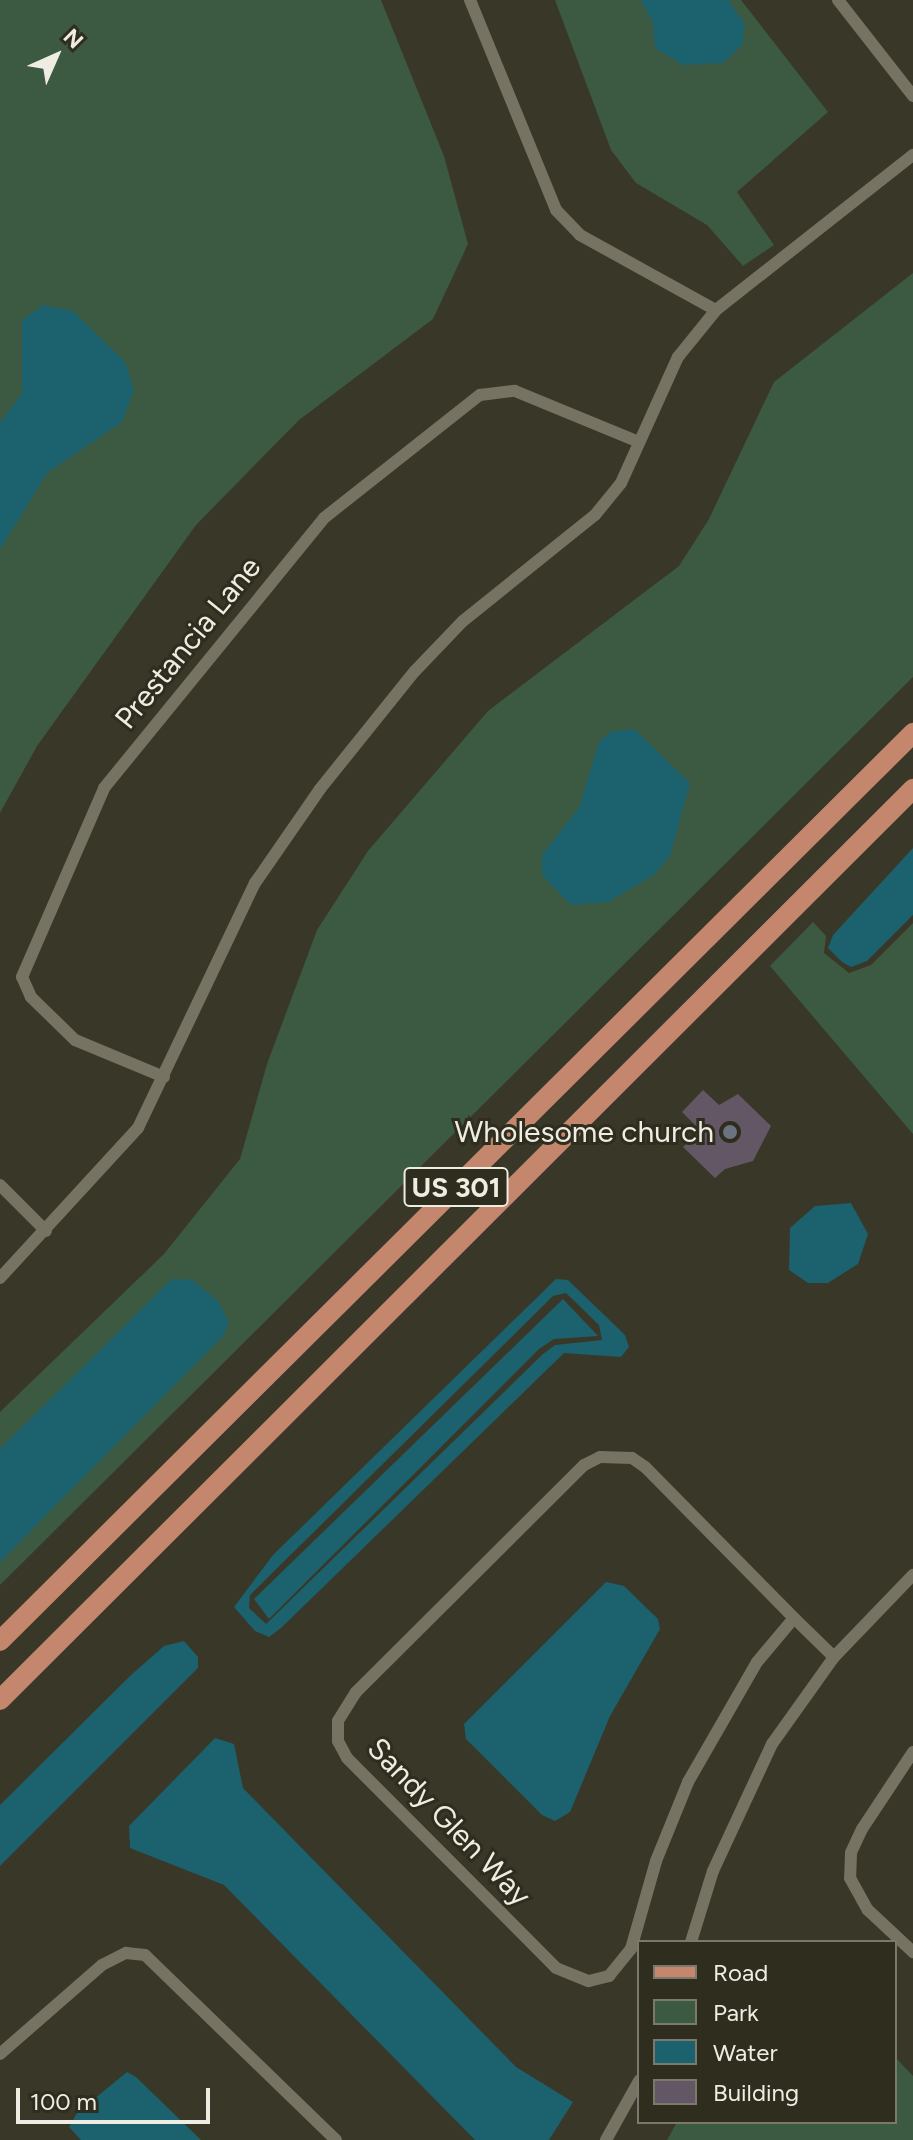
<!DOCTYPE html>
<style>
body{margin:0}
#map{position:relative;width:913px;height:2140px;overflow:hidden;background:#393727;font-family:Figtree,sans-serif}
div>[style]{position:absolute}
.green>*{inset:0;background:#3c5941}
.water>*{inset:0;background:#1c616e}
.building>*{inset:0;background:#635765}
.street>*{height:12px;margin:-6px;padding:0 6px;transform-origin:6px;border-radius:6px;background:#767362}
.primary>*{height:20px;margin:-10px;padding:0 10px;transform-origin:10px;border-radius:10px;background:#c4866d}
.dots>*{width:22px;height:22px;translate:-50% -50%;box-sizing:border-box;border:4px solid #2f2d1d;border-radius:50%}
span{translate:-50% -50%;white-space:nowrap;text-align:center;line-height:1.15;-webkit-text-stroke:6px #2f2d1d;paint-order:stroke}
.shield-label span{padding:2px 6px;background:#2f2d1d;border:2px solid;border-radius:6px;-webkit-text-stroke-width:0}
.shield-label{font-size:28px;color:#eeece3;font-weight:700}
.street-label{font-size:30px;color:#eeece3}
.poi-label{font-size:30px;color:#eeece3}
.right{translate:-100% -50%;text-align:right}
.legend{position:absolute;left:637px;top:1940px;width:260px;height:184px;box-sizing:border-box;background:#2f2d1d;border:2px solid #7b796c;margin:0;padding:10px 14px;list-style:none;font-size:24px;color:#eeece3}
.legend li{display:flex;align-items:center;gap:16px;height:40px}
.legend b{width:40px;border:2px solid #7b796c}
.north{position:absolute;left:16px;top:16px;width:80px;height:80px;-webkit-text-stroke:6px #2f2d1d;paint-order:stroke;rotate:45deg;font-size:22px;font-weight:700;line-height:32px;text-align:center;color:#eeece3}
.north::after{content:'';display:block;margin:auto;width:28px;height:36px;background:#eeece3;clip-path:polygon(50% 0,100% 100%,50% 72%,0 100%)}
.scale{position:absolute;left:16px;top:2088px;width:194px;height:36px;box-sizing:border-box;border:4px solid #eeece3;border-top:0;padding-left:10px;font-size:24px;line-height:28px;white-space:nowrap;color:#eeece3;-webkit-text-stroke:6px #2f2d1d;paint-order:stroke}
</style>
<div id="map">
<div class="green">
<div style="clip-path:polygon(0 0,381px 0,444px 156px,468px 244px,433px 319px,299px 420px,196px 525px,37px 746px,0 813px)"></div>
<div style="clip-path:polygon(555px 0,741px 0,828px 112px,737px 192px,774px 245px,743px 266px,707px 225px,636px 183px,611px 150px)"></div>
<div style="clip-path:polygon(913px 273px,913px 677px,0 1585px,0 1412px,164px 1254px,240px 1159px,267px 1064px,317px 930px,368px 851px,488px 711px,679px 566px,709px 519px,774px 382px)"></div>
<div style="clip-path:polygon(813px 922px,826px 936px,824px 953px,849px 973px,871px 965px,913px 923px,913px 1134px,770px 966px)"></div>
<div style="clip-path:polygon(895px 2057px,913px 2076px,913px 2140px,667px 2140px,677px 2122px,895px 2122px)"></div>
</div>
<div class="water">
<div style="clip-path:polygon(641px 0,728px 0,744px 23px,743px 44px,723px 63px,683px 65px,655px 48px,653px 23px)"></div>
<div style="clip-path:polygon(43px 305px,73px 311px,125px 362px,134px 390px,122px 422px,47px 473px,0 550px,0 423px,22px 393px,22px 320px)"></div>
<div style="clip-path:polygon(634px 729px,690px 783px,670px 856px,655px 874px,608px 902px,571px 905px,542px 875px,542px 855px,579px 808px,599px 742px,610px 732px)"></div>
<div style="clip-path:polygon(913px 848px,913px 915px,867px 961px,851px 967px,842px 962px,828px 948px,833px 935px)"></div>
<div style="clip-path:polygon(851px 1203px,868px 1234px,858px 1264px,828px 1283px,808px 1283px,789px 1270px,790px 1228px,815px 1206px)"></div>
<div style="clip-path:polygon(172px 1279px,192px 1280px,218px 1301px,229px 1322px,223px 1336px,0 1562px,0 1449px)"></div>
<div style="clip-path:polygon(evenodd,556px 1279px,568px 1280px,625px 1335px,629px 1347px,621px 1357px,564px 1353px,281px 1628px,269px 1637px,255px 1631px,234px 1607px,273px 1555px,556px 1279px,566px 1293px,599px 1325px,602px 1340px,555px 1345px,543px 1354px,266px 1624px,249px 1608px,250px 1595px,553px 1296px,566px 1293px)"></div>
<div style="clip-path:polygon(563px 1299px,598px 1336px,554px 1339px,539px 1349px,269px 1619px,254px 1599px)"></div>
<div style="clip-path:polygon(606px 1582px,624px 1586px,658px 1619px,660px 1629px,610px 1716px,570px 1812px,555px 1821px,542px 1815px,466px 1739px,464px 1724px)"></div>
<div style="clip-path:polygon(184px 1641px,198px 1657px,198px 1668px,0 1866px,0 1805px,131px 1675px,164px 1646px)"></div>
<div style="clip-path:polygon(215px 1738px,234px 1744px,243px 1788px,516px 2067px,573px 2102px,549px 2140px,475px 2140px,224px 1885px,130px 1848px,129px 1826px)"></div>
<div style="clip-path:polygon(127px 2072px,136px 2077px,201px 2140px,81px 2140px,69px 2127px,77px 2113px)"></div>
</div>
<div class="building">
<div style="clip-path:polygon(703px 1090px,719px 1105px,738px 1094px,771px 1126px,753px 1161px,725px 1169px,715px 1178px,683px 1147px,700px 1130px,682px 1112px)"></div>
</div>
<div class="street">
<div style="left:470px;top:0;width:227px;rotate:67.7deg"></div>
<div style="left:556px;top:210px;width:35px;rotate:46deg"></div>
<div style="left:580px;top:235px;width:155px;rotate:28.9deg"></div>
<div style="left:838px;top:0;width:122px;rotate:52deg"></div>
<div style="left:164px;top:1077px;width:96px;rotate:-157.4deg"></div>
<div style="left:75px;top:1040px;width:62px;rotate:-135.7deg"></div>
<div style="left:31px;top:997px;width:22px;rotate:-114deg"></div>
<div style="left:22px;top:977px;width:206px;rotate:-66.5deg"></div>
<div style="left:104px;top:788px;width:348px;rotate:-50.8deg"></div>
<div style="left:324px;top:518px;width:199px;rotate:-38.3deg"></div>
<div style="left:480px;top:395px;width:35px;rotate:-7deg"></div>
<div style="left:515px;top:391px;width:134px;rotate:22.4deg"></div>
<div style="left:0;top:1185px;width:65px;rotate:45deg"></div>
<div style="left:0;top:1278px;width:204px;rotate:-47.4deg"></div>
<div style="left:138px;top:1128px;width:272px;rotate:-64.5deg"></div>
<div style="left:255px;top:883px;width:114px;rotate:-55.3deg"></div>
<div style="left:320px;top:789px;width:151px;rotate:-51.2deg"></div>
<div style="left:415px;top:671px;width:69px;rotate:-46.2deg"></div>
<div style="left:463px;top:621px;width:169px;rotate:-38.8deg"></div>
<div style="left:595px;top:515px;width:41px;rotate:-50.9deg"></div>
<div style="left:621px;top:483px;width:138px;rotate:-65.7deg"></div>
<div style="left:678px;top:357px;width:60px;rotate:-51deg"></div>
<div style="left:716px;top:310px;width:251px;rotate:-38.2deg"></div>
<div style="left:794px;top:1618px;width:212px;rotate:-134.6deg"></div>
<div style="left:645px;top:1467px;width:16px;rotate:-145deg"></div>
<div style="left:632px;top:1458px;width:32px;rotate:-178deg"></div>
<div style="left:600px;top:1457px;width:18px;rotate:153deg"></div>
<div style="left:584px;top:1465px;width:322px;rotate:135.1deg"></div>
<div style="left:356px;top:1692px;width:34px;rotate:122deg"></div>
<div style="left:338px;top:1721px;width:20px;rotate:90deg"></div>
<div style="left:338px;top:1741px;width:19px;rotate:62deg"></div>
<div style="left:347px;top:1758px;width:296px;rotate:45.1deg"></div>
<div style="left:556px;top:1968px;width:35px;rotate:22deg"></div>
<div style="left:589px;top:1981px;width:21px;rotate:-14deg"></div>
<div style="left:609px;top:1976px;width:35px;rotate:-51deg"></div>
<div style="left:631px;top:1949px;width:91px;rotate:-74.1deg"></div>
<div style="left:656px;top:1861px;width:85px;rotate:-67.9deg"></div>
<div style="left:688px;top:1782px;width:138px;rotate:-60.1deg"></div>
<div style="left:757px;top:1662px;width:57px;rotate:-49.9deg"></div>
<div style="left:794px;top:1618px;width:56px;rotate:44.3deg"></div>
<div style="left:913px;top:1752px;width:92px;rotate:123.5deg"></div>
<div style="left:862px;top:1829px;width:26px;rotate:115deg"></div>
<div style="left:851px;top:1853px;width:25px;rotate:92deg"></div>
<div style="left:850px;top:1878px;width:37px;rotate:61deg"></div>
<div style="left:868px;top:1910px;width:62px;rotate:43deg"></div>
<div style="left:691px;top:1942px;width:74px;rotate:-72.8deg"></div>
<div style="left:713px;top:1871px;width:140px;rotate:-65.1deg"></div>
<div style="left:772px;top:1744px;width:107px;rotate:-54.5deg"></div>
<div style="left:834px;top:1657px;width:114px;rotate:-46.1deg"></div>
<div style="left:0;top:2054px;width:135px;rotate:-41.1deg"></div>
<div style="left:102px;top:1965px;width:27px;rotate:-27deg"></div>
<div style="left:126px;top:1953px;width:19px;rotate:6deg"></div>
<div style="left:145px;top:1955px;width:266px;rotate:44.1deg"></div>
<div style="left:606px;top:2140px;width:68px;rotate:-60.8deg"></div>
</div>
<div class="primary">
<div style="left:0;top:1641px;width:1288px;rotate:-44.84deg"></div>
<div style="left:0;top:1700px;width:1290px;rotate:-44.94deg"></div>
</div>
<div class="dots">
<div style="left:730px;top:1132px;background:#6b7280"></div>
</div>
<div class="shield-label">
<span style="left:456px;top:1187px">US 301</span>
</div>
<div class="street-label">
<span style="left:188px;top:643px;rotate:-51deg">Prestancia Lane</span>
<span style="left:449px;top:1822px;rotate:46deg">Sandy Glen Way</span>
</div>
<div class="poi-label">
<span class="right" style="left:714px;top:1132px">Wholesome church</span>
</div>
<ul class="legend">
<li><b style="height:10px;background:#c4866d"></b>Road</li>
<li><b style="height:22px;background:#3c5941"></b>Park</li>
<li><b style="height:22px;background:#1c616e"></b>Water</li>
<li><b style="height:22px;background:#635765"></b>Building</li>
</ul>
<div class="north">N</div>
<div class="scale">100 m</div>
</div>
